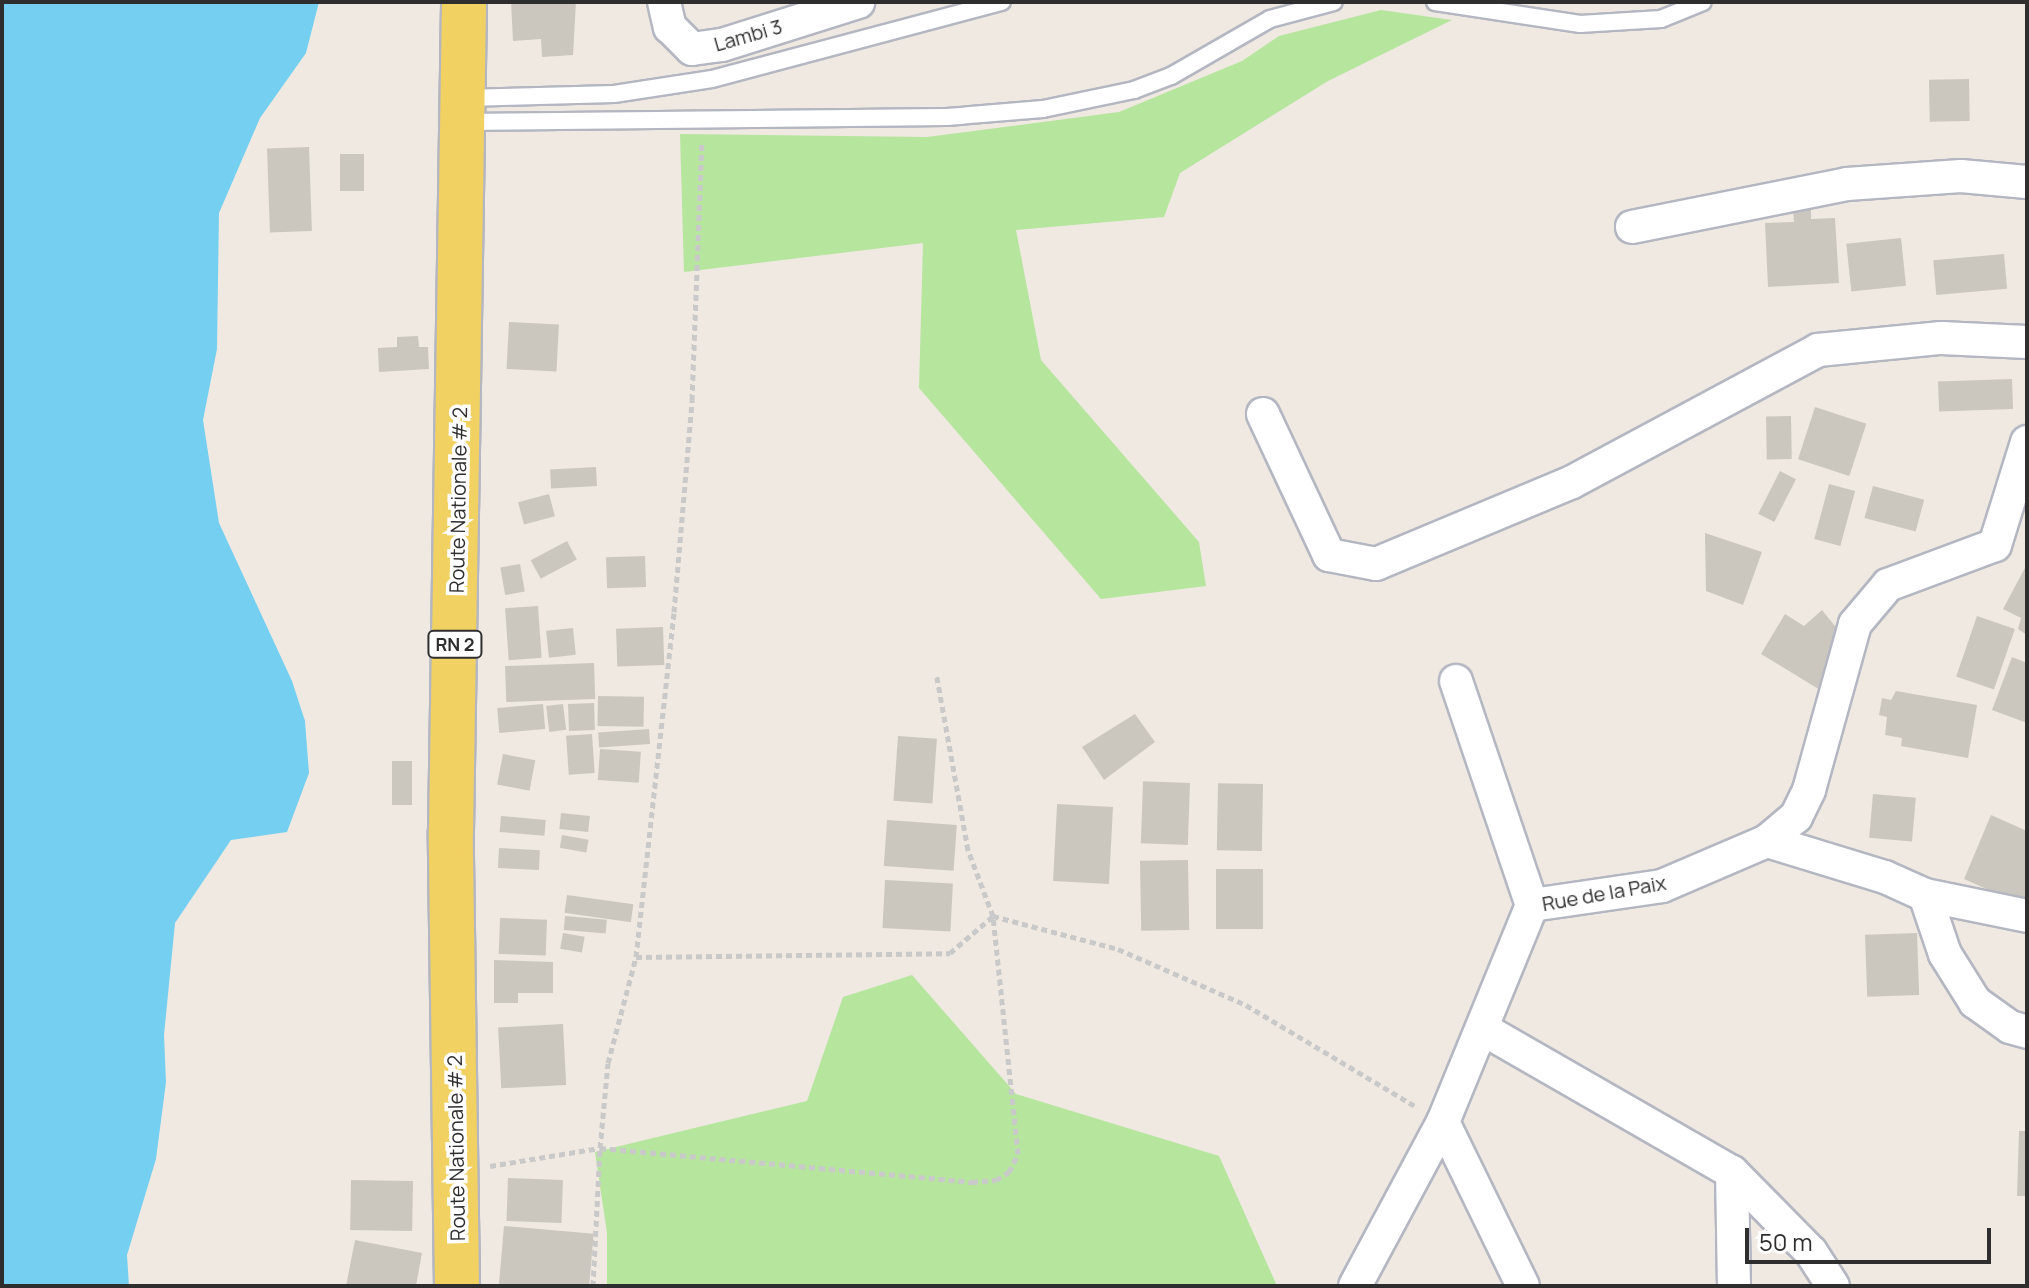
<!DOCTYPE html>
<style>
body{margin:0}
#map{position:relative;width:2029px;height:1288px;overflow:hidden;background:#efe9e1;font-family:Manrope,sans-serif}
div>[style]{position:absolute}
.green>*{inset:0;background:#b6e59e}
.water>*{inset:0;background:#75cff0}
.building>*{inset:0;background:#cbc7bf;transform-origin:0 0}
.path>*{height:5px;margin-top:-2.5px;transform-origin:0;background:repeating-linear-gradient(90deg,#c9c9c9 0 6px,transparent 0 10px)}
.roads{filter:drop-shadow(2px 0 #b4b7c1) drop-shadow(-2px 0 #b4b7c1) drop-shadow(0 2px #b4b7c1) drop-shadow(0 -2px #b4b7c1)}
.service>*{height:16px;margin:-8px;padding:0 8px;transform-origin:8px;border-radius:8px;background:#fff}
.minor>*{height:32px;margin:-16px;padding:0 16px;transform-origin:16px;border-radius:16px;background:#fff}
.primary>*{height:44px;margin:-22px;padding:0 22px;transform-origin:22px;border-radius:22px;background:#f2d163}
span{translate:-50% -50%;white-space:nowrap;text-align:center;line-height:1.15;-webkit-text-stroke:7px #fff;paint-order:stroke}
.shield-label span{padding:2px 6px;background:#fff;border:2px solid;border-radius:6px;-webkit-text-stroke-width:0}
.shield-label{font-size:18px;color:#2e2e2e;font-weight:700}
.street-label{font-size:20px;color:#2e2e2e}
.frame{position:absolute;inset:0;border:4px solid #2e2e2e;pointer-events:none}
.scale{position:absolute;left:1745px;top:1228px;width:246px;height:36px;box-sizing:border-box;border:4px solid #2e2e2e;border-top:0;padding-left:10px;font-size:24px;line-height:28px;white-space:nowrap;color:#2e2e2e;-webkit-text-stroke:6px #fff;paint-order:stroke}
</style>
<div id="map">
<div class="green">
<div style="clip-path:polygon(1381px 10px,1452px 20px,1328px 81px,1180px 173px,1164px 217px,1016px 230px,1041px 360px,1199px 542px,1206px 586px,1101px 599px,919px 388px,923px 243px,684px 272px,680px 134px,927px 137px,1119px 112px,1242px 61px,1279px 36px)"></div>
<div style="clip-path:polygon(912px 975px,1016px 1094px,1219px 1156px,1277px 1286px,607px 1286px,607px 1233px,595px 1152px,807px 1101px,843px 997px)"></div>
</div>
<div class="water">
<div style="clip-path:polygon(2px 2px,319px 2px,306px 53px,260px 118px,219px 213px,217px 349px,203px 420px,219px 523px,292px 681px,305px 721px,309px 773px,287px 832px,231px 840px,175px 923px,164px 1035px,166px 1082px,156px 1159px,127px 1255px,129px 1286px,2px 1286px)"></div>
</div>
<div class="building">
<div style="clip-path:polygon(511px 2px,576px 2px,573px 55px,542px 57px,541px 39px,513px 41px)"></div>
<div style="left:1969px;top:79px;width:42px;height:40px;rotate:89deg"></div>
<div style="left:309px;top:147px;width:84px;height:42px;rotate:88deg"></div>
<div style="left:340px;top:154px;width:24px;height:37px"></div>
<div style="clip-path:polygon(1811px 207px,1811px 219px,1835px 218px,1839px 283px,1768px 287px,1765px 223px,1794px 222px,1793px 208px)"></div>
<div style="left:1901px;top:238px;width:48px;height:55px;rotate:84deg"></div>
<div style="left:2004px;top:254px;width:35px;height:71px;rotate:85deg"></div>
<div style="left:509px;top:322px;width:50px;height:47px;rotate:3deg"></div>
<div style="clip-path:polygon(418px 336px,419px 347px,428px 347px,429px 369px,379px 372px,378px 348px,397px 347px,397px 337px)"></div>
<div style="left:2012px;top:379px;width:30px;height:74px;rotate:88deg"></div>
<div style="left:1815px;top:407px;width:54px;height:55px;rotate:18deg"></div>
<div style="left:1791px;top:416px;width:43px;height:25px;rotate:89deg"></div>
<div style="left:596px;top:467px;width:19px;height:46px;rotate:87deg"></div>
<div style="left:1780px;top:471px;width:18px;height:48px;rotate:27deg"></div>
<div style="left:1829px;top:484px;width:27px;height:57px;rotate:15deg"></div>
<div style="left:1873px;top:486px;width:53px;height:33px;rotate:15deg"></div>
<div style="left:549px;top:494px;width:23px;height:32px;rotate:75deg"></div>
<div style="clip-path:polygon(1705px 533px,1762px 552px,1743px 605px,1706px 591px)"></div>
<div style="left:567px;top:541px;width:21px;height:41px;rotate:62deg"></div>
<div style="left:645px;top:556px;width:31px;height:39px;rotate:88deg"></div>
<div style="left:520px;top:564px;width:28px;height:20px;rotate:80deg"></div>
<div style="clip-path:polygon(2027px 564px,2027px 635px,2018px 629px,2021px 618px,2003px 609px)"></div>
<div style="left:538px;top:606px;width:52px;height:33px;rotate:86deg"></div>
<div style="clip-path:polygon(1822px 610px,1843px 636px,1825px 693px,1761px 654px,1785px 614px,1804px 626px)"></div>
<div style="left:1977px;top:616px;width:40px;height:64px;rotate:19deg"></div>
<div style="left:663px;top:627px;width:38px;height:47px;rotate:88deg"></div>
<div style="left:573px;top:628px;width:27px;height:27px;rotate:84deg"></div>
<div style="clip-path:polygon(2012px 657px,2027px 663px,2027px 723px,1992px 710px)"></div>
<div style="left:594px;top:663px;width:36px;height:89px;rotate:88deg"></div>
<div style="clip-path:polygon(1896px 691px,1977px 705px,1968px 758px,1901px 746px,1902px 738px,1885px 735px,1887px 717px,1879px 715px,1882px 698px,1891px 700px)"></div>
<div style="left:598px;top:696px;width:46px;height:30px;rotate:1deg"></div>
<div style="left:594px;top:703px;width:27px;height:26px;rotate:88deg"></div>
<div style="left:543px;top:704px;width:25px;height:46px;rotate:85deg"></div>
<div style="left:563px;top:704px;width:26px;height:17px;rotate:83deg"></div>
<div style="clip-path:polygon(1135px 714px,1155px 742px,1104px 780px,1082px 747px)"></div>
<div style="left:649px;top:729px;width:15px;height:51px;rotate:86deg"></div>
<div style="left:592px;top:734px;width:39px;height:26px;rotate:86deg"></div>
<div style="left:898px;top:736px;width:39px;height:65px;rotate:4deg"></div>
<div style="left:600px;top:749px;width:41px;height:31px;rotate:4deg"></div>
<div style="left:503px;top:754px;width:33px;height:31px;rotate:11deg"></div>
<div style="left:392px;top:761px;width:20px;height:44px"></div>
<div style="left:1190px;top:783px;width:62px;height:47px;rotate:92deg"></div>
<div style="left:1263px;top:784px;width:67px;height:45px;rotate:91deg"></div>
<div style="left:1873px;top:794px;width:43px;height:44px;rotate:5deg"></div>
<div style="left:1113px;top:807px;width:77px;height:56px;rotate:93deg"></div>
<div style="left:561px;top:813px;width:29px;height:16px;rotate:6deg"></div>
<div style="clip-path:polygon(1991px 815px,2027px 831px,2027px 907px,1964px 879px)"></div>
<div style="left:501px;top:816px;width:45px;height:16px;rotate:5deg"></div>
<div style="left:887px;top:820px;width:70px;height:46px;rotate:4deg"></div>
<div style="left:562px;top:835px;width:27px;height:13px;rotate:10deg"></div>
<div style="left:499px;top:848px;width:41px;height:20px;rotate:3deg"></div>
<div style="left:1188px;top:860px;width:70px;height:48px;rotate:89deg"></div>
<div style="left:1216px;top:869px;width:47px;height:60px"></div>
<div style="left:885px;top:880px;width:68px;height:48px;rotate:3deg"></div>
<div style="left:567px;top:895px;width:67px;height:18px;rotate:8deg"></div>
<div style="left:565px;top:916px;width:42px;height:14px;rotate:5deg"></div>
<div style="left:500px;top:918px;width:47px;height:36px;rotate:2deg"></div>
<div style="left:563px;top:933px;width:22px;height:16px;rotate:10deg"></div>
<div style="left:1917px;top:933px;width:62px;height:52px;rotate:88deg"></div>
<div style="clip-path:polygon(494px 960px,553px 962px,553px 993px,518px 993px,518px 1003px,494px 1003px)"></div>
<div style="left:563px;top:1024px;width:61px;height:65px;rotate:87deg"></div>
<div style="clip-path:polygon(2019px 1131px,2027px 1131px,2027px 1196px,2017px 1196px)"></div>
<div style="left:508px;top:1178px;width:55px;height:43px;rotate:2deg"></div>
<div style="left:351px;top:1180px;width:62px;height:50px;rotate:1deg"></div>
<div style="left:504px;top:1226px;width:90px;height:60px;rotate:5deg"></div>
<div style="clip-path:polygon(355px 1240px,422px 1253px,416px 1286px,346px 1286px)"></div>
</div>
<div class="path">
<div style="left:636px;top:957px;width:314px;rotate:-0.7deg"></div>
<div style="left:950px;top:953px;width:57px;rotate:-40.7deg"></div>
<div style="left:993px;top:916px;width:129px;rotate:14.8deg"></div>
<div style="left:1118px;top:949px;width:140px;rotate:23.6deg"></div>
<div style="left:1246px;top:1005px;width:200px;rotate:30.9deg"></div>
<div style="left:490px;top:1166px;width:111px;rotate:-9.3deg"></div>
<div style="left:600px;top:1148px;width:85px;rotate:-84.6deg"></div>
<div style="left:608px;top:1063px;width:110px;rotate:-75.2deg"></div>
<div style="left:636px;top:957px;width:347px;rotate:-83.7deg"></div>
<div style="left:674px;top:612px;width:213px;rotate:-85.1deg"></div>
<div style="left:692px;top:400px;width:256px;rotate:-87.8deg"></div>
<div style="left:593px;top:1286px;width:138px;rotate:-87.1deg"></div>
<div style="left:600px;top:1148px;width:374px;rotate:5.2deg"></div>
<div style="left:972px;top:1182px;width:24px;rotate:-5deg"></div>
<div style="left:996px;top:1180px;width:15px;rotate:-32deg"></div>
<div style="left:1009px;top:1172px;width:20px;rotate:-63deg"></div>
<div style="left:1018px;top:1154px;width:239px;rotate:-96deg"></div>
<div style="left:993px;top:916px;width:71px;rotate:-110.7deg"></div>
<div style="left:968px;top:850px;width:176px;rotate:-100.2deg"></div>
</div>
<div class="roads">
<div class="service">
<div style="left:1435px;top:2px;width:147px;rotate:8.6deg"></div>
<div style="left:1580px;top:24px;width:81px;rotate:-3.5deg"></div>
<div style="left:1661px;top:19px;width:45px;rotate:-22deg"></div>
<div style="left:465px;top:98px;width:149px;rotate:-1.5deg"></div>
<div style="left:614px;top:94px;width:99px;rotate:-8.7deg"></div>
<div style="left:712px;top:79px;width:300px;rotate:-14.9deg"></div>
<div style="left:463px;top:122px;width:484px;rotate:-0.6deg"></div>
<div style="left:947px;top:117px;width:96px;rotate:-4.8deg"></div>
<div style="left:1043px;top:109px;width:93px;rotate:-11.8deg"></div>
<div style="left:1134px;top:90px;width:40px;rotate:-21deg"></div>
<div style="left:1171px;top:76px;width:114px;rotate:-29.9deg"></div>
<div style="left:1270px;top:19px;width:66px;rotate:-14.9deg"></div>
</div>
<div class="minor">
<div style="left:664px;top:2px;width:26px;rotate:77deg"></div>
<div style="left:670px;top:27px;width:31px;rotate:45deg"></div>
<div style="left:692px;top:49px;width:30px;rotate:-8deg"></div>
<div style="left:722px;top:45px;width:143px;rotate:-17.5deg"></div>
<div style="left:1632px;top:227px;width:219px;rotate:-11.3deg"></div>
<div style="left:1847px;top:184px;width:114px;rotate:-4deg"></div>
<div style="left:1961px;top:176px;width:66px;rotate:5.2deg"></div>
<div style="left:1263px;top:414px;width:156px;rotate:64.9deg"></div>
<div style="left:1329px;top:555px;width:48px;rotate:10.8deg"></div>
<div style="left:1376px;top:564px;width:212px;rotate:-22.7deg"></div>
<div style="left:1572px;top:482px;width:279px;rotate:-28.2deg"></div>
<div style="left:1818px;top:350px;width:124px;rotate:-5.6deg"></div>
<div style="left:1941px;top:338px;width:86px;rotate:2.7deg"></div>
<div style="left:1456px;top:681px;width:237px;rotate:71.3deg"></div>
<div style="left:1767px;top:841px;width:123px;rotate:17deg"></div>
<div style="left:1885px;top:877px;width:44px;rotate:24.2deg"></div>
<div style="left:1925px;top:895px;width:62px;rotate:71.3deg"></div>
<div style="left:1945px;top:954px;width:57px;rotate:58deg"></div>
<div style="left:1975px;top:1002px;width:43px;rotate:35.5deg"></div>
<div style="left:2010px;top:1027px;width:18px;rotate:16deg"></div>
<div style="left:1925px;top:895px;width:104px;rotate:11.6deg"></div>
<div style="left:1483px;top:1029px;width:287px;rotate:29.9deg"></div>
<div style="left:1732px;top:1172px;width:112px;rotate:45.4deg"></div>
<div style="left:1811px;top:1252px;width:40px;rotate:57.1deg"></div>
<div style="left:1443px;top:1122px;width:182px;rotate:64deg"></div>
<div style="left:1732px;top:1172px;width:114px;rotate:89deg"></div>
<div style="left:1355px;top:1286px;width:186px;rotate:-61.8deg"></div>
<div style="left:1443px;top:1122px;width:235px;rotate:-67.7deg"></div>
<div style="left:1532px;top:905px;width:131px;rotate:-8.3deg"></div>
<div style="left:1662px;top:886px;width:114px;rotate:-23.2deg"></div>
<div style="left:1767px;top:841px;width:38px;rotate:-40deg"></div>
<div style="left:1796px;top:817px;width:30px;rotate:-64deg"></div>
<div style="left:1809px;top:790px;width:172px;rotate:-74.5deg"></div>
<div style="left:1855px;top:624px;width:51px;rotate:-49.8deg"></div>
<div style="left:1888px;top:585px;width:114px;rotate:-20.5deg"></div>
<div style="left:1995px;top:545px;width:108px;rotate:-72.7deg"></div>
</div>
<div class="primary">
<div style="left:457px;top:1286px;width:454px;rotate:-90.8deg"></div>
<div style="left:451px;top:832px;width:830px;rotate:-89.1deg"></div>
</div>
</div>
<div class="shield-label">
<span style="left:455px;top:644px">RN 2</span>
</div>
<div class="street-label">
<span style="left:748px;top:35px;rotate:-16deg">Lambi 3</span>
<span style="left:458px;top:500px;rotate:-89deg">Route Nationale # 2</span>
<span style="left:1604px;top:893px;rotate:-10deg">Rue de la Paix</span>
<span style="left:456px;top:1148px;rotate:-91deg">Route Nationale # 2</span>
</div>
<div class="frame"></div>
<div class="scale">50 m</div>
</div>
